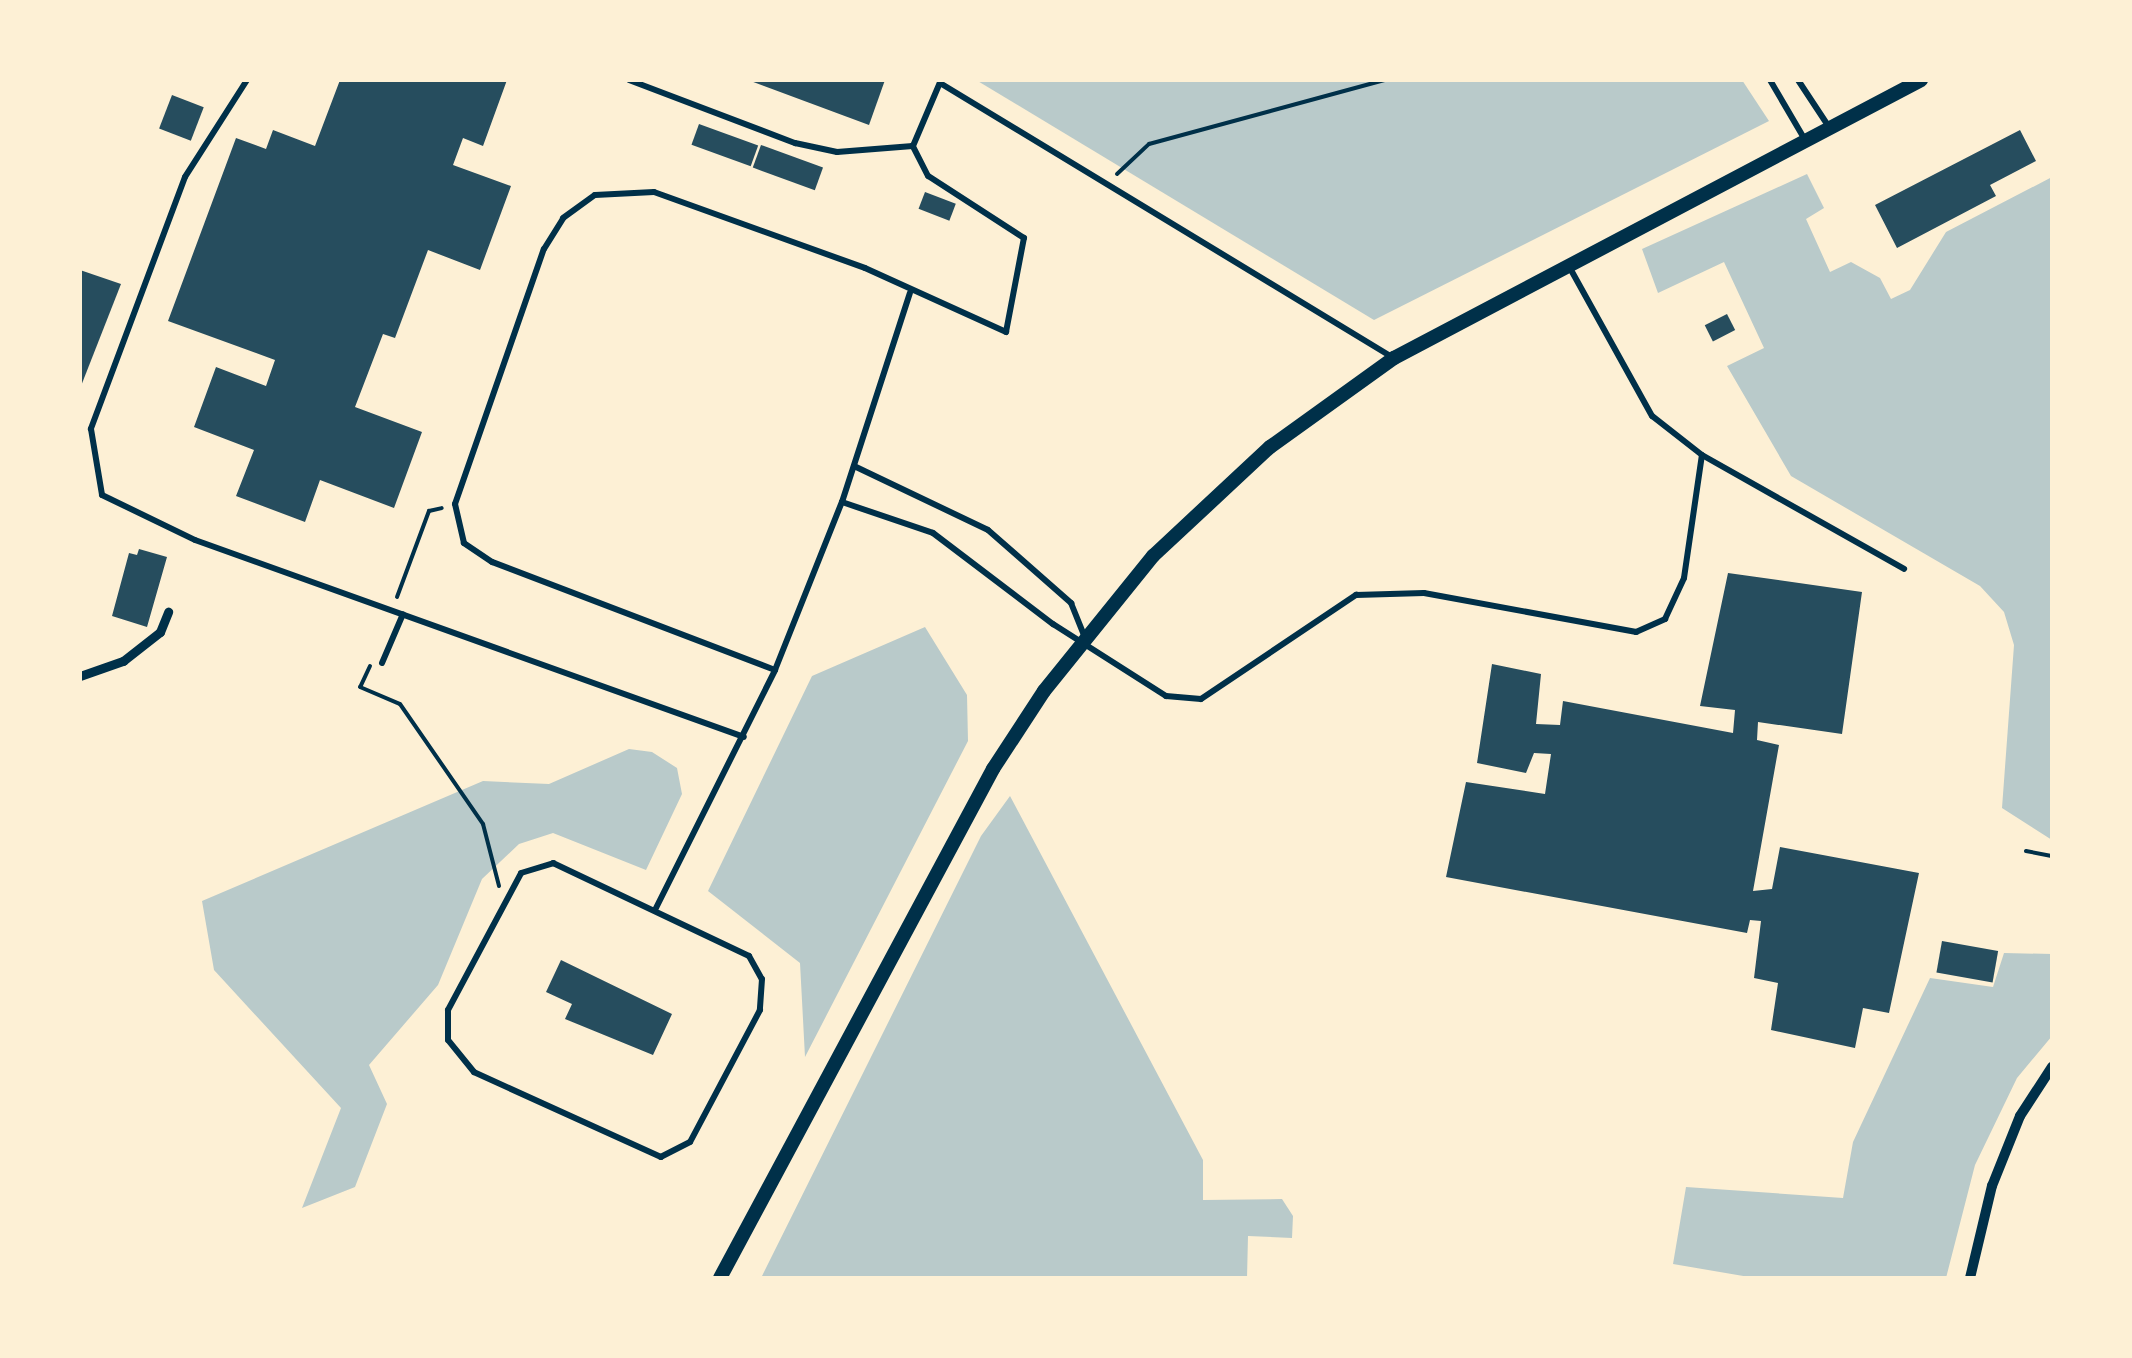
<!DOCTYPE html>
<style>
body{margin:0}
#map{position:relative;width:2132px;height:1358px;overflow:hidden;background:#fdf0d5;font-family:"Playfair Display",serif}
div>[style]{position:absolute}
.green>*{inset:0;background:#b9caca}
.building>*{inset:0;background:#264d5e;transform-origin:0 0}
.path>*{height:4px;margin:-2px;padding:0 2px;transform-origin:2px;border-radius:2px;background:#003049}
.service>*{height:6px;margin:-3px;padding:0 3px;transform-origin:3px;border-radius:3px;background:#003049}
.pedestrian>*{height:9px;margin:-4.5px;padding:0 4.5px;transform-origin:4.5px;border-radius:4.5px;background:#003049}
.minor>*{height:10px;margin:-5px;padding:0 5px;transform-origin:5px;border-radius:5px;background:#003049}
.tertiary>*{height:14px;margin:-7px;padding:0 7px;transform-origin:7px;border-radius:7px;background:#003049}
span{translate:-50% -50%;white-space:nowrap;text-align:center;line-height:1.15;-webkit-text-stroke:8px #fdf0d5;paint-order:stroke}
.frame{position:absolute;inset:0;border:82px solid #fdf0d5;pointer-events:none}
</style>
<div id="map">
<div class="green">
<div style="clip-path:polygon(976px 80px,1742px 80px,1769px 121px,1374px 320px)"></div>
<div style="clip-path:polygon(1807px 174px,1824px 208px,1806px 219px,1830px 272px,1851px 262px,1880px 278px,1891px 299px,1910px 290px,1946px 232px,2052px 177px,2052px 840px,2002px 808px,2014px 645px,2004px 612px,1980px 586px,1791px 476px,1727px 366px,1764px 348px,1724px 262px,1658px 293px,1642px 249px)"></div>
<div style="clip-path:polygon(925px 627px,967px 695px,968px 741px,805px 1057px,800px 963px,708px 891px,812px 676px)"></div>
<div style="clip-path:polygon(629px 749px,652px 752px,677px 768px,682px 794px,646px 870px,553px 833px,519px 844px,482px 879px,438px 985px,369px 1065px,387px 1104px,355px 1187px,302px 1208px,341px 1108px,214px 970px,202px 901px,483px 781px,549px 784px)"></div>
<div style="clip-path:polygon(1010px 796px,1203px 1160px,1203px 1200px,1282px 1199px,1293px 1216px,1292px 1238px,1248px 1236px,1247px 1278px,761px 1278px,981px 836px)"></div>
<div style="clip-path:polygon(2004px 953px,2052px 954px,2052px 1036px,2017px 1078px,1975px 1165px,1946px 1278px,1755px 1278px,1673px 1264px,1686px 1187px,1843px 1198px,1853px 1142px,1930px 978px,1993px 987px)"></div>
</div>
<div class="building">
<div style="clip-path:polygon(340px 80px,507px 80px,483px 146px,463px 138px,453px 165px,511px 186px,480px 270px,428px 250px,395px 338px,383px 334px,355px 407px,422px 432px,394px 508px,320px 480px,305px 522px,236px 496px,254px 450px,194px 427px,216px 367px,266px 386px,275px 360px,168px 321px,236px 138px,266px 149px,273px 130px,315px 146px)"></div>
<div style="clip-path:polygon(748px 80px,885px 80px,869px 125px)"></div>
<div style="left:172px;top:95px;width:34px;height:36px;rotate:21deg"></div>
<div style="left:699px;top:124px;width:63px;height:22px;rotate:20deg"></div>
<div style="clip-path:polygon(2020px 130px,2036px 161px,1990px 185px,1996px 196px,1897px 248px,1875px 205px)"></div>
<div style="left:761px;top:145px;width:66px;height:24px;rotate:20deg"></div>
<div style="left:925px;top:192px;width:33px;height:18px;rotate:21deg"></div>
<div style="clip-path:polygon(80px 270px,121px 284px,81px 386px,80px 385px)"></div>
<div style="left:1727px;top:314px;width:18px;height:25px;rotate:63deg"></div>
<div style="clip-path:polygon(139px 549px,167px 557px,147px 627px,112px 616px,129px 553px,137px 555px)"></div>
<div style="clip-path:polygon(1728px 573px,1862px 592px,1842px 734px,1758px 722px,1757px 740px,1779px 745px,1753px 891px,1772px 889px,1780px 847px,1919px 873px,1889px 1013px,1863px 1008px,1855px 1048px,1771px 1030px,1778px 983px,1754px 978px,1761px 921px,1750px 920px,1747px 933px,1446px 877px,1466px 782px,1545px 794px,1551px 754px,1534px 753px,1526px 773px,1477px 763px,1492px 664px,1541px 674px,1536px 724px,1560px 725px,1563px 701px,1733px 733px,1735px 710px,1700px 706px)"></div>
<div style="left:1942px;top:941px;width:57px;height:32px;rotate:10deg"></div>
<div style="clip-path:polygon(561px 960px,672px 1014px,653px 1055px,565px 1019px,572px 1004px,546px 992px)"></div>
</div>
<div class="path">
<div style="left:1117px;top:174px;width:44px;rotate:-43.2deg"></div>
<div style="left:1149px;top:144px;width:245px;rotate:-15.2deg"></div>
<div style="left:397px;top:597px;width:92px;rotate:-69.6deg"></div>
<div style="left:429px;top:511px;width:13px;rotate:-13deg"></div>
<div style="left:370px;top:666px;width:23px;rotate:115deg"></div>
<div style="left:360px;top:687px;width:43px;rotate:23deg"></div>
<div style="left:400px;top:704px;width:146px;rotate:55.3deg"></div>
<div style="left:483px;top:824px;width:64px;rotate:75.5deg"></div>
<div style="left:2026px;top:851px;width:26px;rotate:11deg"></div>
</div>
<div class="service">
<div style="left:247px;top:80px;width:115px;rotate:122.6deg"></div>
<div style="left:185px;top:177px;width:269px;rotate:110.5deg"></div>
<div style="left:91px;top:429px;width:67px;rotate:80.5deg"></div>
<div style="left:102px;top:495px;width:103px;rotate:25.8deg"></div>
<div style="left:195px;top:540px;width:583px;rotate:19.74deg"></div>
<div style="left:629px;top:80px;width:178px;rotate:20.8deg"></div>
<div style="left:795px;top:143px;width:43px;rotate:12.1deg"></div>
<div style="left:837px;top:152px;width:76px;rotate:-4.5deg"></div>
<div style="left:1770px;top:80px;width:69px;rotate:59.7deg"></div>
<div style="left:1798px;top:80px;width:56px;rotate:56.6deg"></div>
<div style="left:940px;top:83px;width:529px;rotate:31.22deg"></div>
<div style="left:1702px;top:455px;width:232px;rotate:29.4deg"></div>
<div style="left:854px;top:466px;width:148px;rotate:25.5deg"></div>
<div style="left:988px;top:530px;width:111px;rotate:41.3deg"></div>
<div style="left:1071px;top:603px;width:37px;rotate:68deg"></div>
<div style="left:842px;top:502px;width:96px;rotate:18.8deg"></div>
<div style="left:933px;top:533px;width:151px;rotate:37.2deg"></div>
<div style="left:1053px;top:624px;width:134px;rotate:32.5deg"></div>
<div style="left:1166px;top:696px;width:35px;rotate:5deg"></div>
<div style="left:1201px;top:699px;width:187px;rotate:-33.9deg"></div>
<div style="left:1356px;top:595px;width:68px;rotate:-1.7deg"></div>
<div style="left:1424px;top:593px;width:216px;rotate:10.4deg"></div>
<div style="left:1636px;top:632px;width:32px;rotate:-24deg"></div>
<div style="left:1665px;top:619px;width:45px;rotate:-65.1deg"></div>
<div style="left:1684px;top:578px;width:124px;rotate:-81.7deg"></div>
<div style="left:1702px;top:455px;width:63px;rotate:-142deg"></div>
<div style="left:1652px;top:416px;width:171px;rotate:-119deg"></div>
<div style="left:382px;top:663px;width:53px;rotate:-66.8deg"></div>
<div style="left:775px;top:670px;width:303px;rotate:-159.1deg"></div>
<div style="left:492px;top:562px;width:34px;rotate:-146deg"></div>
<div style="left:464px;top:543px;width:40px;rotate:-103deg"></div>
<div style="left:455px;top:504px;width:270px;rotate:-70.8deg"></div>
<div style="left:544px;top:249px;width:36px;rotate:-58deg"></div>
<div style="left:563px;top:218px;width:39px;rotate:-36deg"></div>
<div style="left:595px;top:195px;width:59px;rotate:-2.9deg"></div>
<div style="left:654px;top:192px;width:224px;rotate:19.8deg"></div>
<div style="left:865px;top:268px;width:155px;rotate:24.4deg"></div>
<div style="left:1006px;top:332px;width:96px;rotate:-79.2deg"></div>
<div style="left:1024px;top:238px;width:114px;rotate:-147.1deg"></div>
<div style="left:928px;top:176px;width:34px;rotate:-117deg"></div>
<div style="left:913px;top:146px;width:72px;rotate:-67deg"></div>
<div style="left:553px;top:863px;width:217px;rotate:25.4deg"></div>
<div style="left:749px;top:956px;width:26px;rotate:61deg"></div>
<div style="left:762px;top:979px;width:31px;rotate:94deg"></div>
<div style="left:760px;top:1010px;width:149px;rotate:117.9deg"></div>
<div style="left:690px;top:1142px;width:33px;rotate:153deg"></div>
<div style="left:661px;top:1157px;width:205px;rotate:-155.6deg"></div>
<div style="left:474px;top:1072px;width:41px;rotate:-129.1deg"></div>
<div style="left:448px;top:1040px;width:30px;rotate:-90deg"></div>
<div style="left:448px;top:1010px;width:155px;rotate:-61.9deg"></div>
<div style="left:521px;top:873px;width:34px;rotate:-17deg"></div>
<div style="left:656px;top:908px;width:266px;rotate:-63.4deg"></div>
<div style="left:775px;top:670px;width:181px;rotate:-68.3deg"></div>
<div style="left:842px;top:502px;width:220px;rotate:-72deg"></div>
</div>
<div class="pedestrian">
<div style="left:80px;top:676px;width:46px;rotate:-19.2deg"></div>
<div style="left:123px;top:661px;width:47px;rotate:-38.1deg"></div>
<div style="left:160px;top:632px;width:22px;rotate:-68deg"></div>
</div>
<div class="minor">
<div style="left:1970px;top:1278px;width:95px;rotate:-76.6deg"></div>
<div style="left:1992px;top:1186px;width:75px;rotate:-68.2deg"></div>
<div style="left:2020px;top:1116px;width:59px;rotate:-56.9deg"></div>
</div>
<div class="tertiary">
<div style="left:720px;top:1278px;width:578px;rotate:-61.79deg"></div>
<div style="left:993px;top:769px;width:93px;rotate:-56.8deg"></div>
<div style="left:1044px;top:691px;width:174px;rotate:-51.1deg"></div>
<div style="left:1153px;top:556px;width:160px;rotate:-43deg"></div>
<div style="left:1270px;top:447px;width:153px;rotate:-35.7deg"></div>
<div style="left:1394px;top:358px;width:596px;rotate:-27.81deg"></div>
</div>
<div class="frame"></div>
</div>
